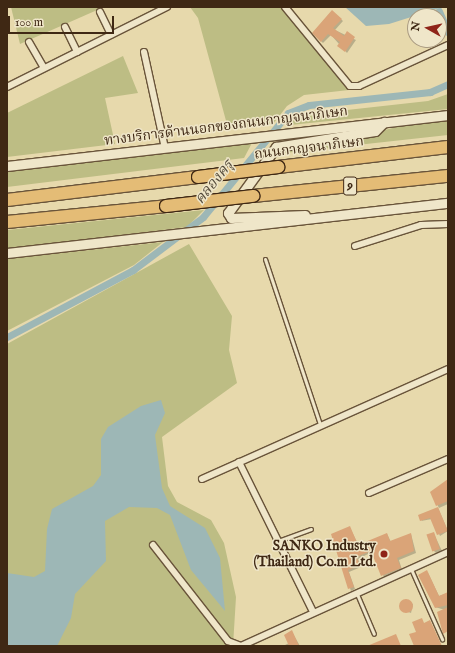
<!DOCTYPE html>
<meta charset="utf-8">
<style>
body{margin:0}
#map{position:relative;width:455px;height:653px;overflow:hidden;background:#e7d9ac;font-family:"IM FELL English","Noto Serif Thai",serif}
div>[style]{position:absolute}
.green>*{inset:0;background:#bdbd84}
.water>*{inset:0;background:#9db7b6}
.shadow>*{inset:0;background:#0003}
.canal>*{height:7px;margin:-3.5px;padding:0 3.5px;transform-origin:3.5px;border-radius:3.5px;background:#9db7b6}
.building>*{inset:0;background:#daa478;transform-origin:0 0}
.round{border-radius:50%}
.roads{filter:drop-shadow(1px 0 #69543a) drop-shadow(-1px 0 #69543a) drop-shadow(0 1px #69543a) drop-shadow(0 -1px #69543a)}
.service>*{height:3px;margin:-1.5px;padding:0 1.5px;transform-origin:1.5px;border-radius:1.5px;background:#efe6c9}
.minor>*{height:6px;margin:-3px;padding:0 3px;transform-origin:3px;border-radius:3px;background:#efe6c9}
.secondary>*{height:9px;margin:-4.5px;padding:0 4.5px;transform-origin:4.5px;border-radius:4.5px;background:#efe6c9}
.motorway>*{height:12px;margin:-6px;padding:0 6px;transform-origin:6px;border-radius:6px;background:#e4bc76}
.bridges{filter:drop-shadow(1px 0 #3f2814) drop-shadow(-1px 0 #3f2814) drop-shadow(0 1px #3f2814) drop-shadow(0 -1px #3f2814)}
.motorway-bridge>*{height:12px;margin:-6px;padding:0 6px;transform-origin:6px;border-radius:6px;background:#e4bc76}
.dots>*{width:11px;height:11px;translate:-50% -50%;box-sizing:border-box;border:2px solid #efe6c9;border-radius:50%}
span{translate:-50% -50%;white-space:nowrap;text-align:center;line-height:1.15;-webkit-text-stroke:3px #efe6c9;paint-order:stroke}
.shield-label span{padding:1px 3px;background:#efe6c9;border:1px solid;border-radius:3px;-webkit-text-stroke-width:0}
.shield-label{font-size:13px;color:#3f2814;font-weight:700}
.street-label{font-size:14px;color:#3f2814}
.poi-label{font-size:14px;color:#3f2814;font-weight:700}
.right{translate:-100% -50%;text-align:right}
.water-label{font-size:15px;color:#564c3c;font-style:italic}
.frame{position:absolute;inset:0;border:8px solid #3f2814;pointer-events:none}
.north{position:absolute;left:407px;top:8px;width:40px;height:40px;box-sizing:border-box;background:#efe6c9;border:1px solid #a99a81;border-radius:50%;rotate:278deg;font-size:11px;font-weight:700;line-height:16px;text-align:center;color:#3f2814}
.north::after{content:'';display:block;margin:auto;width:14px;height:18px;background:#8f2418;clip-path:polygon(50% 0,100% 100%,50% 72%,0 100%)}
.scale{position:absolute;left:8px;top:16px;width:106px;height:18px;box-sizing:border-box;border:2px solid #3f2814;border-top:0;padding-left:5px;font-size:12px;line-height:14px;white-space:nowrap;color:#3f2814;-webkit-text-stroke:3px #efe6c9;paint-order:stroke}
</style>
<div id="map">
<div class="green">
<div style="clip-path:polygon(11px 7px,104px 7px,20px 44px)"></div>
<div style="clip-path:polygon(190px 7px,281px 7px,349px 90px,304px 95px,287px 106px,273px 124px,228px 128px,198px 18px)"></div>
<div style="clip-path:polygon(123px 56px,138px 93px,105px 98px,115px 144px,7px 157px,7px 113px)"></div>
<div style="clip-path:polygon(448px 94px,448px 109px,290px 125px,293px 119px,302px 115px,428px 101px)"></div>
<div style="clip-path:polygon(448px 119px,448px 135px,275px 154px,276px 150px,331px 144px,408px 124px)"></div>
<div style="clip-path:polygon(252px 143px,244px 158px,7px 187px,7px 169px)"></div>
<div style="clip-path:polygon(204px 210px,187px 227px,7px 249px,7px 230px)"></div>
<div style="clip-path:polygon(163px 242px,134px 265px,7px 331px,7px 259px)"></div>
<div style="clip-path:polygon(189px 244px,232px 316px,229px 350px,237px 383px,162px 437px,168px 486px,177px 502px,211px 520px,224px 543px,236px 597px,233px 646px,7px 646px,7px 344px)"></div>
</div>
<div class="water">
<div style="clip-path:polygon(345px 7px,443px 7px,389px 24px,366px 26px)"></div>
<div style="clip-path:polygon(161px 400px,165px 413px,155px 435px,162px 488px,170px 506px,205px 528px,220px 558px,225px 611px,191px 570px,170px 515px,157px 508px,129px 507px,105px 521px,106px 561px,75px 594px,71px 618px,57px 646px,7px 646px,7px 573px,34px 577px,45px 571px,47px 529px,52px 509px,93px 486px,101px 475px,101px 439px,108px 427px,141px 406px)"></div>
</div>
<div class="shadow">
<div style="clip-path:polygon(332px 11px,343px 21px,335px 30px,356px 40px,347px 53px,331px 35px,323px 43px,313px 33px)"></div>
<div style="clip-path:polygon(448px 481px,448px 504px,439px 508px,431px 492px)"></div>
<div style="clip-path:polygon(438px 508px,448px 531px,440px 536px,432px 519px,421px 521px)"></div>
<div style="clip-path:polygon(350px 528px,359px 546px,387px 534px,391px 542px,411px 534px,416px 553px,399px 560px,402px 570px,384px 577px,372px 552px,358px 559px,361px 567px,349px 572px,355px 589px,351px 591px,332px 535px)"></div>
<div style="clip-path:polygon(434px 534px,442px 551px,436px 553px,434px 551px)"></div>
<div style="clip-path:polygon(428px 573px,439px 596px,448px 593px,446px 635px,445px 610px,435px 607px)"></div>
<div style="clip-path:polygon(402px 601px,413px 604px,411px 613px,401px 609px)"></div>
<div style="clip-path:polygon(292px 632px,300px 646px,283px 646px,289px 643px)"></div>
</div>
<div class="canal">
<div style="left:439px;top:11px;width:23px;rotate:67deg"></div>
<div style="left:7px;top:337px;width:143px;rotate:-28deg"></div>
<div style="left:133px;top:270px;width:88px;rotate:-37.1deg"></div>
<div style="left:203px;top:217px;width:134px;rotate:-50.7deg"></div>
<div style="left:288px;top:113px;width:22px;rotate:-21deg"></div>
<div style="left:309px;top:105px;width:122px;rotate:-6.1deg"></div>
<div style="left:430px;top:92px;width:20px;rotate:-24deg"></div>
</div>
<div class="building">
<div style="clip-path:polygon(332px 10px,342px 19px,333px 28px,344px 36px,347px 31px,355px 37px,345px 52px,337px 46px,340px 42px,328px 34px,321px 42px,312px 33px)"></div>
<div style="clip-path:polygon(448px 479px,448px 501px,436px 506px,430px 492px)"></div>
<div style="clip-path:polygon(438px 507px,448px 531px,437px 535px,430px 518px,420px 521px,418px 515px)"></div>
<div style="clip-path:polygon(350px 526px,358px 545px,387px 533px,390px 541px,411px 533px,414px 551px,397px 558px,401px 568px,381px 576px,371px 551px,356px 557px,360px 565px,348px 570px,354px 587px,348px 589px,331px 534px)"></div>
<div style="left:434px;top:532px;width:18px;height:8px;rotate:71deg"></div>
<div style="clip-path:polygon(427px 570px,439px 596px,448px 592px,448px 605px,435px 608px,418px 575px)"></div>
<div class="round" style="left:399px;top:599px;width:14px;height:14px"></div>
<div style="clip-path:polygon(448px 607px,448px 631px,443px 634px,437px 612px)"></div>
<div style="clip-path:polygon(422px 618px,424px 623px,430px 620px,442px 646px,414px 646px,409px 634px,416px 632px,412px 622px)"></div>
<div style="clip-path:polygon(292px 630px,299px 646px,289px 646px,284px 635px)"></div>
<div style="clip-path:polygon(396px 634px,401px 646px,367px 646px)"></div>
</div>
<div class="roads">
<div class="service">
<div style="left:265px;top:259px;width:174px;rotate:71.6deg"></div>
<div style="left:278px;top:541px;width:35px;rotate:-20deg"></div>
<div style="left:411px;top:569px;width:77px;rotate:66.1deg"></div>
<div style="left:357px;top:594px;width:43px;rotate:67deg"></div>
</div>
<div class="minor">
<div style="left:285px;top:7px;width:102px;rotate:50.6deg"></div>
<div style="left:350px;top:86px;width:9px"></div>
<div style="left:359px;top:86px;width:98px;rotate:-24.7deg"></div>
<div style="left:100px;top:12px;width:25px;rotate:64deg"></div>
<div style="left:65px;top:27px;width:28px;rotate:64deg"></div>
<div style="left:29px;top:42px;width:30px;rotate:60deg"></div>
<div style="left:144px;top:52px;width:98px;rotate:77.7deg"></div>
<div style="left:7px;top:87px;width:179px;rotate:-26.6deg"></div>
<div style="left:355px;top:246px;width:69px;rotate:-17.7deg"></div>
<div style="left:421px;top:225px;width:27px;rotate:-2deg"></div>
<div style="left:239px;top:462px;width:165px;rotate:63.7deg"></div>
<div style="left:202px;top:479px;width:269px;rotate:-24.1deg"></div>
<div style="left:369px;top:493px;width:86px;rotate:-23.3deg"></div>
<div style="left:153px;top:545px;width:122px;rotate:52deg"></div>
<div style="left:228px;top:641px;width:14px;rotate:21deg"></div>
<div style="left:241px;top:646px;width:227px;rotate:-24.4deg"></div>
</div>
<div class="secondary">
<div style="left:7px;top:166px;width:444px;rotate:-6.6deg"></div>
<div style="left:305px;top:215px;width:74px;rotate:177.7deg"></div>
<div style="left:231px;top:218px;width:6px;rotate:-121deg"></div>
<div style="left:228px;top:213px;width:82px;rotate:-54deg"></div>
<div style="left:276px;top:147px;width:100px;rotate:-9.2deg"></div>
<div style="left:375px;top:131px;width:13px;rotate:-45deg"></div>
<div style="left:7px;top:253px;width:444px;rotate:-6.5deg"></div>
</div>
<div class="motorway">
<div style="left:278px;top:167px;width:171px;rotate:-6.7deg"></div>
<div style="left:253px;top:196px;width:196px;rotate:-5.9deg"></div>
<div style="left:7px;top:200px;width:192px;rotate:-6.9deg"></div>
<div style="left:7px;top:222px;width:160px;rotate:-5.7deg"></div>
</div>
</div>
<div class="bridges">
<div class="motorway-bridge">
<div style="left:198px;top:177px;width:81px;rotate:-7.1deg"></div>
<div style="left:166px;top:206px;width:88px;rotate:-6.6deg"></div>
</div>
</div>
<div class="dots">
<div style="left:384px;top:554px;background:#8f2418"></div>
</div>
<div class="shield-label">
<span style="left:350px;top:186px">9</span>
</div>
<div class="street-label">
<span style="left:226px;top:126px;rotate:-7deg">ทางบริการด้านนอกของถนนกาญจนาภิเษก</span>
<span style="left:309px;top:148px;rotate:-7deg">ถนนกาญจนาภิเษก</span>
</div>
<div class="poi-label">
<span class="right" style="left:376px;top:554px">SANKO Industry<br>(Thailand) Co.m Ltd.</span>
</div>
<div class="water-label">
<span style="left:214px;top:182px;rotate:-51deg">คลองครุ</span>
</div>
<div class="frame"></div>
<div class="north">N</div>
<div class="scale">100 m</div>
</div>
